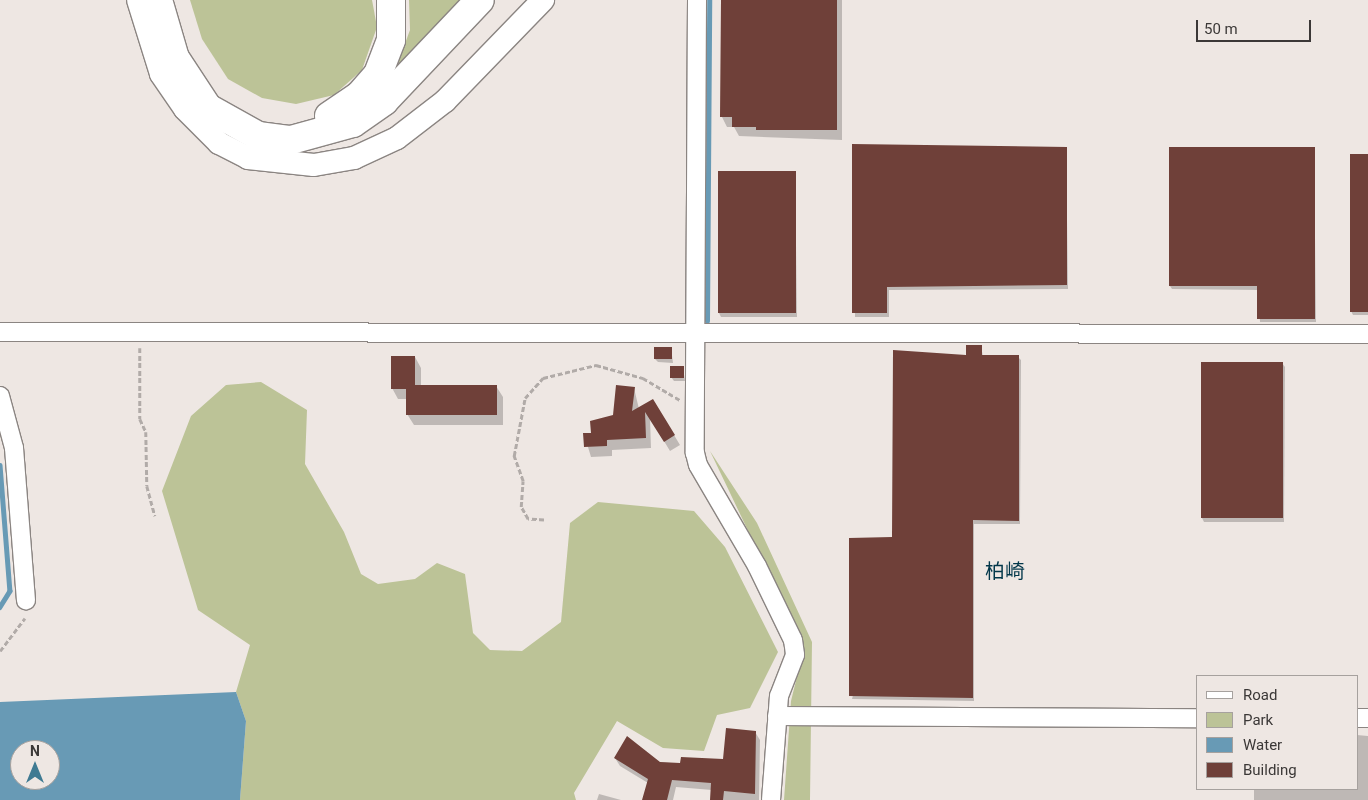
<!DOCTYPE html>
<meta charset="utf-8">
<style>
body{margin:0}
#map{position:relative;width:1368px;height:800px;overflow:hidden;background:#eee7e3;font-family:Roboto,"Noto Sans JP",sans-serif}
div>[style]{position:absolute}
.green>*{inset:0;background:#bcc397}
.water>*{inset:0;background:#689ab5}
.shadow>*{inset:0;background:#0003}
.stream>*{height:4.5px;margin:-2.25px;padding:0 2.25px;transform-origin:2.25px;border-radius:2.25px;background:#689ab5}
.building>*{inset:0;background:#6f4039;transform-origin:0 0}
.path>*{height:2.5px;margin-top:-1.25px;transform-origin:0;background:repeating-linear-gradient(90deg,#b1aba8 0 5px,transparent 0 7.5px)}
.roads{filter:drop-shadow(1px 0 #8b8582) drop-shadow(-1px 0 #8b8582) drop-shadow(0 1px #8b8582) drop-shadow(0 -1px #8b8582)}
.minor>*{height:18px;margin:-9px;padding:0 9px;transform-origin:9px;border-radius:9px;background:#fff}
.tertiary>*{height:22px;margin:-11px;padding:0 11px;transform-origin:11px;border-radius:11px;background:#fff}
.motorway>*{height:28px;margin:-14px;padding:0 14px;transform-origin:14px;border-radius:14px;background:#fff}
span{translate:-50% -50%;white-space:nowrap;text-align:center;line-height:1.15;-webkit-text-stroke:5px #eee7e3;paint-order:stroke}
.quarter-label{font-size:20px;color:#02374a}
.legend{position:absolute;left:1196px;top:675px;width:162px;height:115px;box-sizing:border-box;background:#eee7e3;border:1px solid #a6a19e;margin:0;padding:6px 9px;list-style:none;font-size:15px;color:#3b3837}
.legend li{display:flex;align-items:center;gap:10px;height:25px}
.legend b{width:25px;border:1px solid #a6a19e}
.north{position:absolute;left:10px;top:740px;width:50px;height:50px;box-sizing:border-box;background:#eee7e3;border:1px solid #a6a19e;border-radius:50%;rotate:0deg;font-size:14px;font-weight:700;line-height:20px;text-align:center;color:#3b3837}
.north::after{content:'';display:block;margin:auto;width:18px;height:22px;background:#3f7a92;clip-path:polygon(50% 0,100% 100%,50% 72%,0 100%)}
.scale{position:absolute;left:1196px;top:20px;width:115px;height:22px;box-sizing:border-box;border:2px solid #3b3837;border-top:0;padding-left:6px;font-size:15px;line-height:18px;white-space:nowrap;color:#3b3837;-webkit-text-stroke:4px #eee7e3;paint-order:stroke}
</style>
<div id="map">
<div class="green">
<div style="clip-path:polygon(190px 0,372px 0,377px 27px,362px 70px,334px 95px,296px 104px,262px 98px,228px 79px,202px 39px)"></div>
<div style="clip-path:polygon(409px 0,468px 0,403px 72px,397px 65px,410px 30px)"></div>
<div style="clip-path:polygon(261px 382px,307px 410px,305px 464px,344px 532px,361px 574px,378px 584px,415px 579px,437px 563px,465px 574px,473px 633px,490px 650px,522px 651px,561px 622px,570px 523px,598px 502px,694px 511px,725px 547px,778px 652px,750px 708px,717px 715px,704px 751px,663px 748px,617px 721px,574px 793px,576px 800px,240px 800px,246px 721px,236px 692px,250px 645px,198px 610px,162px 491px,191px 416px,226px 385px)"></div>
<div style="clip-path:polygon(710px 451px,757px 523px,812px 642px,810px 800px,784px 800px,791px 701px,804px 648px)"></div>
</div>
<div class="water">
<div style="clip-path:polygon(evenodd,236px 692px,246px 721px,240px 800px,0 800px,0 702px,236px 692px,20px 750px,50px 750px,50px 780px,20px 780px,20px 750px)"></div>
</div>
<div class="shadow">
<div style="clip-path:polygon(722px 0,842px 0,842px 140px,739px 136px,734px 127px,727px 127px,722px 117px)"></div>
<div style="clip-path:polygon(853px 146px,1066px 148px,1068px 289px,889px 290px,889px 317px,855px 317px)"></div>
<div style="clip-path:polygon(1314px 149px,1316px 322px,1260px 322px,1258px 290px,1172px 289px,1170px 286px)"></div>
<div style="clip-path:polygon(1368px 155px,1368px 315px,1353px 315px,1351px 311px)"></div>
<div style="clip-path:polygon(795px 172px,797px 317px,721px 317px,719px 313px)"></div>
<div style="clip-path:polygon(981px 346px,983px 357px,1018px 357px,1021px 360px,1020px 524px,974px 524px,974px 701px,852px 699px,894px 539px,967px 357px)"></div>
<div style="clip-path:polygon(671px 348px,673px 363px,658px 362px,655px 359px)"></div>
<div style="clip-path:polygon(415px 357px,421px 368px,421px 386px,496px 386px,503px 397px,503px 425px,414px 425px,407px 414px,407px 399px,398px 399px,392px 388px)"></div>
<div style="clip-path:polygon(1203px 363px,1282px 363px,1285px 367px,1284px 522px,1204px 522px,1202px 518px)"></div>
<div style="clip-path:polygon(683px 368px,685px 381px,674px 381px,671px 377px)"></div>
<div style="clip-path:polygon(634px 388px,639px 409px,653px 400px,680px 445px,670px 451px,650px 418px,651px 448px,612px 450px,612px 456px,591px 457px,584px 434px,592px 434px,614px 416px)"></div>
<div style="clip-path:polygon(755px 732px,760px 740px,759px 800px,711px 800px,712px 790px,676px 787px,673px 800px,644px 800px,648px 783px,620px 766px,615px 758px,682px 764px,724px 760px)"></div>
<div style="clip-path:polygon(1357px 735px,1368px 736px,1368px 800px,1254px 800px,1254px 789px,1357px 789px)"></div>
<div style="clip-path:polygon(599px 794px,621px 800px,597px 800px)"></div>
</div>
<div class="stream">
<div style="left:707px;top:321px;width:321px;rotate:-89.6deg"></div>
<div style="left:0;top:465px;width:126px;rotate:85.5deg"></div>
<div style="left:10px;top:591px;width:19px;rotate:122deg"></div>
</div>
<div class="building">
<div style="clip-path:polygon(721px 0,837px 0,837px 130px,756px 130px,756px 127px,732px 127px,732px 117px,720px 117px)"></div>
<div style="clip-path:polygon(852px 144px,1067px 147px,1067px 285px,887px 287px,887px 313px,852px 313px)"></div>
<div style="clip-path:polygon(1169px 147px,1315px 147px,1315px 319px,1257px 319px,1257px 286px,1169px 286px)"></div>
<div style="left:1350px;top:154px;width:18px;height:158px"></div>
<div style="left:718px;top:171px;width:78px;height:142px"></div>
<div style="clip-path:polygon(966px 345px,982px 345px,982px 355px,1019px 355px,1019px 521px,973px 520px,973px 698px,849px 696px,849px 538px,892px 537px,893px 350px,966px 355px)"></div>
<div style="left:654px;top:347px;width:18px;height:12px"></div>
<div style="clip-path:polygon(391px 356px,415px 356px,415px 385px,497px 385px,497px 415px,406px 415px,406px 389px,391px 389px)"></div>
<div style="left:1201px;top:362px;width:82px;height:156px"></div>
<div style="left:670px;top:366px;width:14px;height:12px"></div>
<div style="clip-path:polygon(616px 385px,635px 387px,632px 411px,653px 399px,675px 435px,664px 442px,645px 412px,646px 438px,607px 440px,607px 446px,584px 447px,583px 433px,591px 433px,590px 421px,613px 415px)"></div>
<div style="clip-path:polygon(726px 728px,756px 731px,755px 794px,724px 791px,723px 800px,710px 800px,711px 783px,672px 780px,667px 800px,642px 800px,648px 779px,614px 758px,627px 736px,660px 762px,680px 763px,681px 757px,723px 759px)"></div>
</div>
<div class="path">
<div style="left:140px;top:348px;width:71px;rotate:90deg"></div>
<div style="left:140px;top:419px;width:14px;rotate:65deg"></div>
<div style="left:146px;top:432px;width:54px;rotate:88.9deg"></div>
<div style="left:147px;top:486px;width:31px;rotate:75deg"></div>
<div style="left:544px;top:520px;width:16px;rotate:-176deg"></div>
<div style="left:528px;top:519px;width:14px;rotate:-120deg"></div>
<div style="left:521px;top:507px;width:26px;rotate:-86deg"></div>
<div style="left:523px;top:481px;width:27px;rotate:-110deg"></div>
<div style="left:514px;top:456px;width:59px;rotate:-79.3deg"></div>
<div style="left:525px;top:398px;width:27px;rotate:-48deg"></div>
<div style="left:543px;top:378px;width:55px;rotate:-13.8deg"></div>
<div style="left:596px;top:365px;width:49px;rotate:15.5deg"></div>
<div style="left:643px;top:378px;width:43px;rotate:30.7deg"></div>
<div style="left:0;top:651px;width:41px;rotate:-52.9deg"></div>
</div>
<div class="roads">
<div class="minor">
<div style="left:697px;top:0;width:453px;rotate:90.3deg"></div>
<div style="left:695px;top:453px;width:12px;rotate:76deg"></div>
<div style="left:698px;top:465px;width:117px;rotate:59.7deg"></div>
<div style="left:757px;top:566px;width:82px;rotate:64.1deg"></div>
<div style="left:793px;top:640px;width:15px;rotate:82deg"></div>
<div style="left:795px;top:655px;width:44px;rotate:111.3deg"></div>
<div style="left:779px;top:696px;width:104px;rotate:94.4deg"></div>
<div style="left:0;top:332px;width:1368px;rotate:0.08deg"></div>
<div style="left:0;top:396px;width:54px;rotate:74.9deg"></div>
<div style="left:14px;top:448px;width:153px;rotate:85.5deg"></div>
<div style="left:777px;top:716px;width:420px;rotate:0.3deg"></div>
<div style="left:1357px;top:718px;width:11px"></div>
</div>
<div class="tertiary">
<div style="left:138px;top:0;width:77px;rotate:72.7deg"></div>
<div style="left:161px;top:74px;width:42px;rotate:55.6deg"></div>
<div style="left:185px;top:109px;width:48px;rotate:45deg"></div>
<div style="left:219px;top:143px;width:33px;rotate:27deg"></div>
<div style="left:248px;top:158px;width:66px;rotate:6.1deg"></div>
<div style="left:314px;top:165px;width:41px;rotate:-9.9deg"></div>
<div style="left:354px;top:158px;width:47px;rotate:-24.9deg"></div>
<div style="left:397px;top:138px;width:61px;rotate:-37.6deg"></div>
<div style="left:445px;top:101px;width:141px;rotate:-45.9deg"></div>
</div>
<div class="motorway">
<div style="left:158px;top:0;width:60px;rotate:73.7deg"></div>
<div style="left:175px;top:58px;width:60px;rotate:56.6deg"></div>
<div style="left:208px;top:108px;width:57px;rotate:29.2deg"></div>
<div style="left:258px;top:136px;width:33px;rotate:7deg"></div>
<div style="left:291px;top:140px;width:64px;rotate:-15.3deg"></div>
<div style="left:353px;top:123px;width:38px;rotate:-35deg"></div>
<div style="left:384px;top:101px;width:139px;rotate:-46.5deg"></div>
<div style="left:329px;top:116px;width:36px;rotate:-34deg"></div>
<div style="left:359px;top:96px;width:29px;rotate:-49deg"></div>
<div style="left:378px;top:74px;width:36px;rotate:-69deg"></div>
<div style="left:391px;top:40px;width:40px;rotate:-90deg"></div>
</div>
</div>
<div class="quarter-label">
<span style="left:1005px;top:571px">柏崎</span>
</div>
<ul class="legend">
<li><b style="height:6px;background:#fff"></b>Road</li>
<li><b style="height:14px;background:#bcc397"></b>Park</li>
<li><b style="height:14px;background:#689ab5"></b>Water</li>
<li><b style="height:14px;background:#6f4039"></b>Building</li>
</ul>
<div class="north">N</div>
<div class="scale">50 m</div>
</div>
